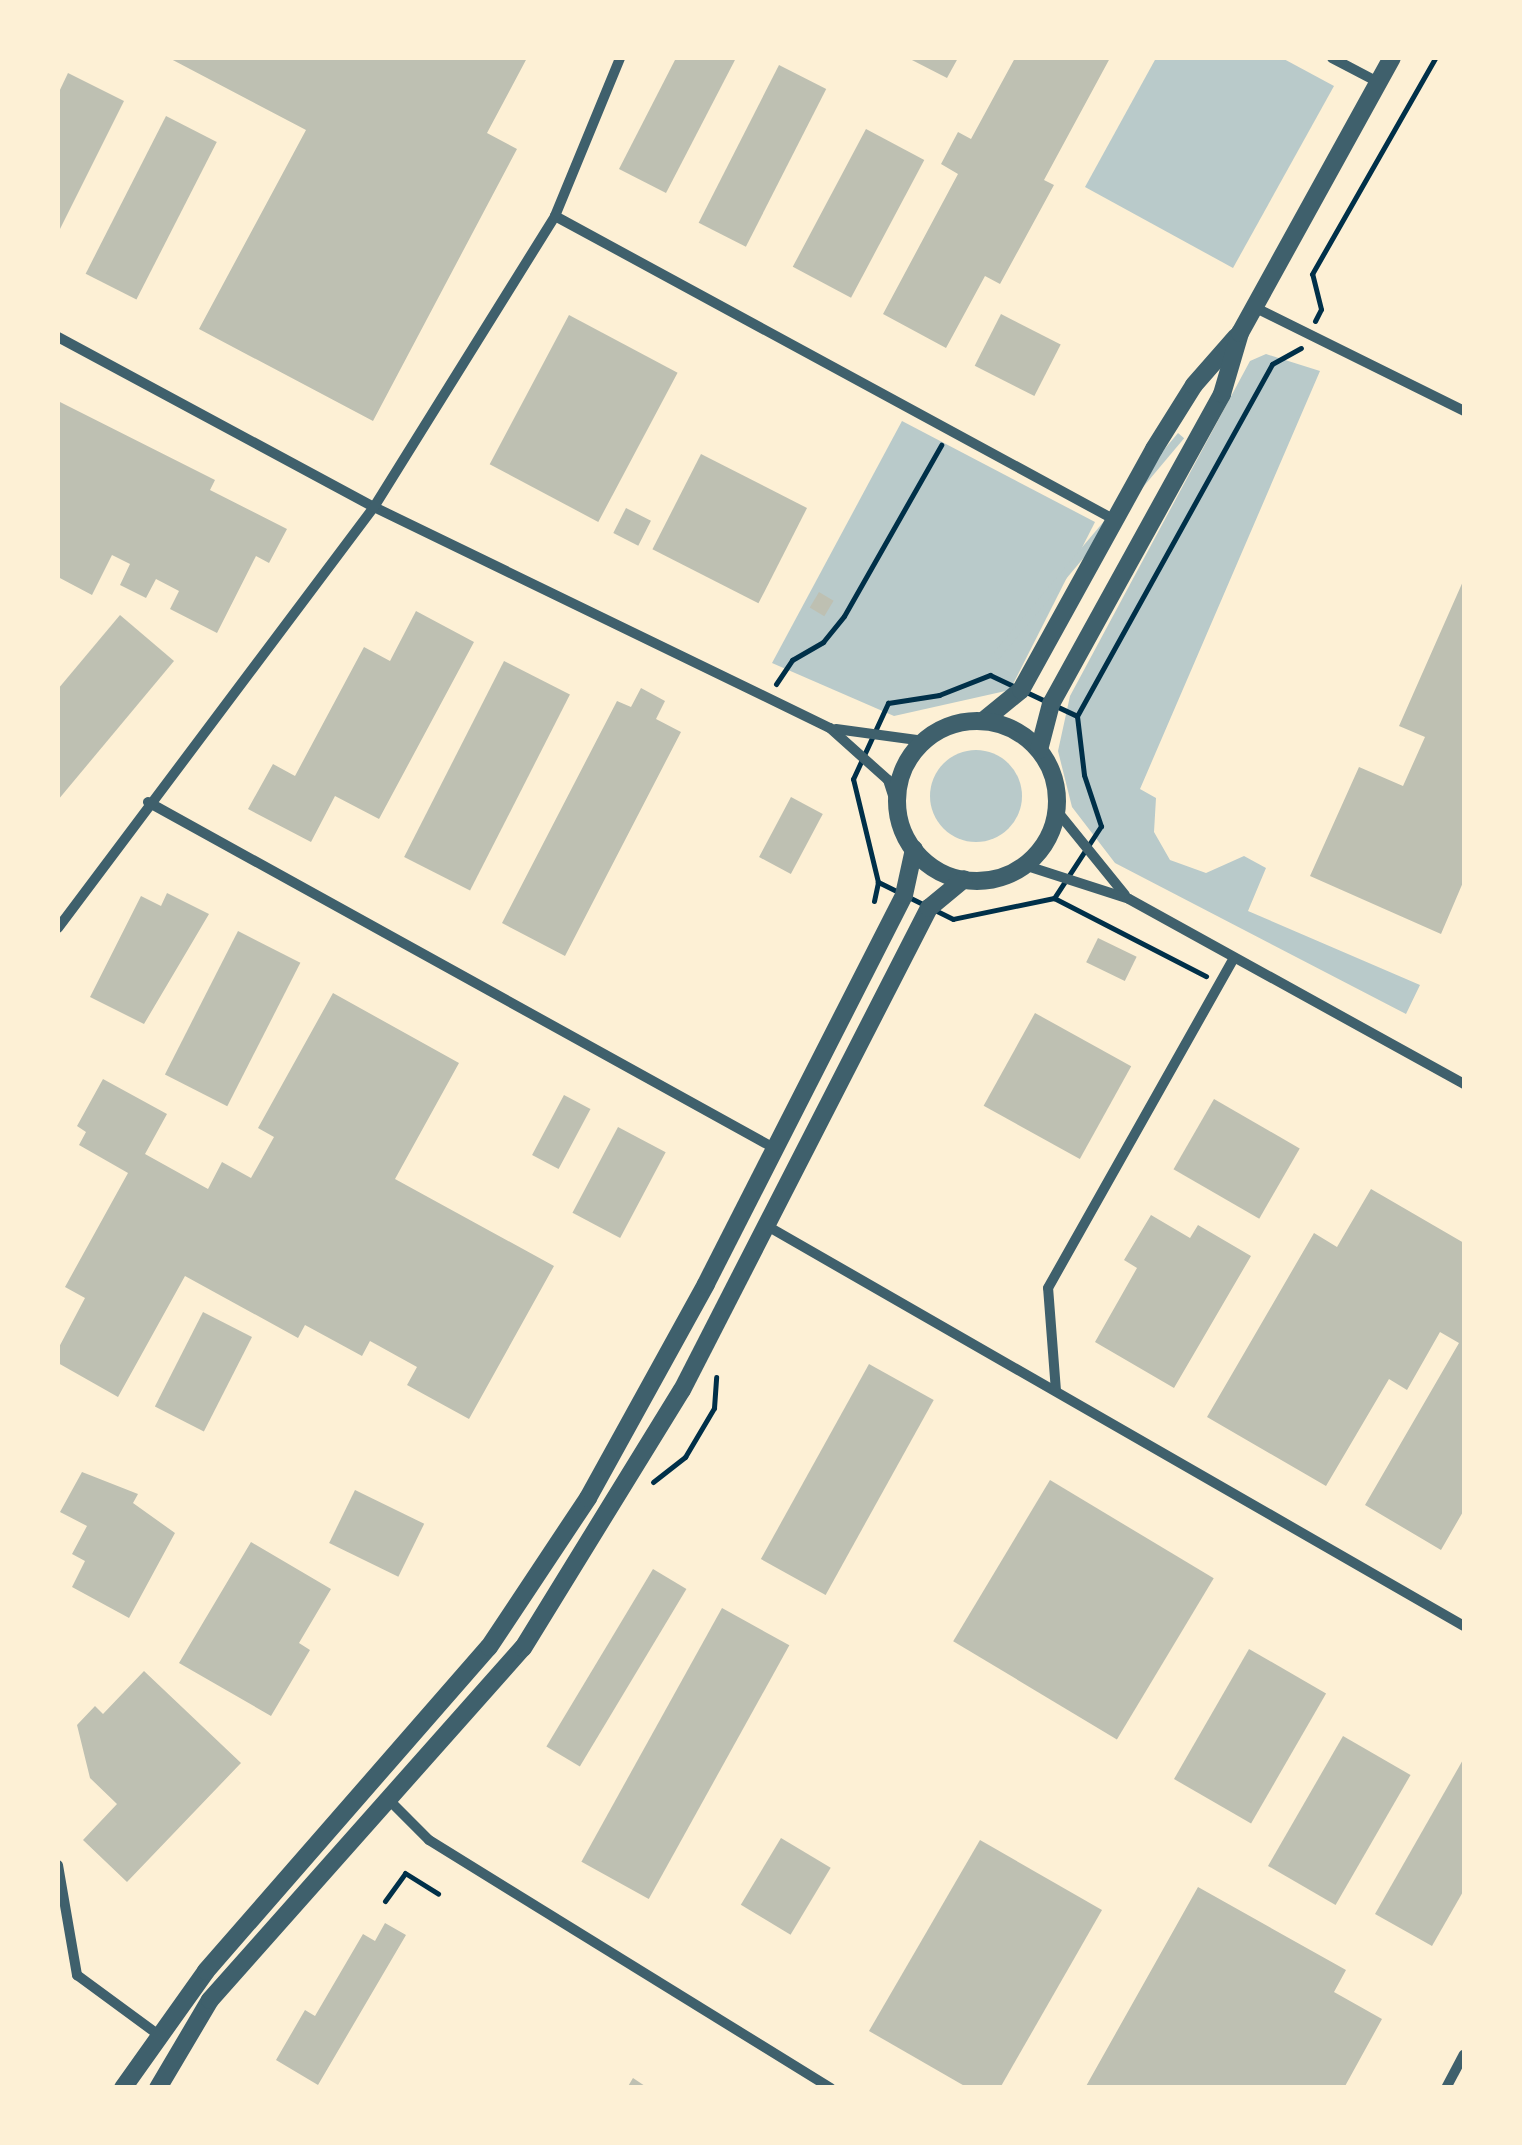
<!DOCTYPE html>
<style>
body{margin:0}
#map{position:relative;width:1522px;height:2145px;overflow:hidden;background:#fdf0d5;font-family:Ubuntu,sans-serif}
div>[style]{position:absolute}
.green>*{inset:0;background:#b9caca;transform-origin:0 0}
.round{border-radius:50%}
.building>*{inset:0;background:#bec0b2;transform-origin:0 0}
.path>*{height:5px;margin:-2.5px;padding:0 2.5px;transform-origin:2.5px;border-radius:2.5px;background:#003049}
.minor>*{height:10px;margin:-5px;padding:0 5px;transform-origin:5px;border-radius:5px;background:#3f606c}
.tertiary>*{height:18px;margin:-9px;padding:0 9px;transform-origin:9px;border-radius:9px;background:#3f606c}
.tertiary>.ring{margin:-9px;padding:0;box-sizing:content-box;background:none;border:18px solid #3f606c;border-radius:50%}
span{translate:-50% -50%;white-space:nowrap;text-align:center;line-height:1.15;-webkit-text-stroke:8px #fdf0d5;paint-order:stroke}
.frame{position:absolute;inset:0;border:60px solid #fdf0d5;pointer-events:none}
</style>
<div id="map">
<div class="green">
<div style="clip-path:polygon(1156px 58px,1282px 58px,1334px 86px,1233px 268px,1085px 187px)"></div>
<div style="clip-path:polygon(1266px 354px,1320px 371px,1140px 789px,1156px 798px,1154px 832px,1170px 860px,1206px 873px,1244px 856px,1266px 868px,1248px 911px,1420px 985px,1406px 1014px,1115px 863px,1072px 807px,1058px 751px,1070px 696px,1250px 361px)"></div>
<div style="clip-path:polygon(902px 421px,1095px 522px,1010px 690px,894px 716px,772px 663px)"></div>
<div style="left:1178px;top:433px;width:8px;height:290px;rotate:40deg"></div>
<div class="round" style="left:930px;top:750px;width:92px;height:92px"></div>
</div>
<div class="building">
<div style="clip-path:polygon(169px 58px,527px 58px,487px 133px,517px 149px,373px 421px,199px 329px,306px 130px)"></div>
<div style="clip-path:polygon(676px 58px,736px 58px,666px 193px,619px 169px)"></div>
<div style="clip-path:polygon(908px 58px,958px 58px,947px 78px)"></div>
<div style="clip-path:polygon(1015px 58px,1110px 58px,1044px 180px,1054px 185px,1000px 284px,985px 276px,946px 348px,883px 314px,958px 174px,941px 164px,958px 132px,971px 139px)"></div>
<div style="left:779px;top:65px;width:53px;height:177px;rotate:27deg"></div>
<div style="clip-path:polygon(68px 73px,124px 101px,58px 233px,58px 94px)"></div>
<div style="left:166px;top:116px;width:57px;height:177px;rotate:27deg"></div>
<div style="left:866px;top:129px;width:66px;height:156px;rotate:28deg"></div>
<div style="left:1001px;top:314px;width:67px;height:58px;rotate:27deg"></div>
<div style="left:569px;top:315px;width:123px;height:169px;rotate:28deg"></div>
<div style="clip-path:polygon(58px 401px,215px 480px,210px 490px,287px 529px,269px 563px,256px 556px,217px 633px,170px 609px,179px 591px,156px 579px,146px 598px,120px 585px,130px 564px,112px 555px,92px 595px,58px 577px)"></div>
<div style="left:701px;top:454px;width:119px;height:107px;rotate:27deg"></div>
<div style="left:626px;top:508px;width:28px;height:28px;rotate:27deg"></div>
<div style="clip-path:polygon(1464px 579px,1464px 880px,1441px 934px,1310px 876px,1359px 767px,1403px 786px,1425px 737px,1399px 726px)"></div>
<div style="left:819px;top:592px;width:17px;height:18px;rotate:31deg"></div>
<div style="clip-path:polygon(416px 611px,474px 642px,379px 819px,335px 796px,311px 842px,248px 809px,273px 764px,295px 776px,364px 647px,390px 661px)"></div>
<div style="clip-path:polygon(120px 615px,174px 661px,58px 800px,58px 689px)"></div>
<div style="left:504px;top:661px;width:74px;height:220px;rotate:27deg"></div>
<div style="clip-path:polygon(641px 688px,665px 701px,656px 719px,681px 732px,565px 956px,502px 923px,617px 701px,631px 707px)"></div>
<div style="left:791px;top:797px;width:36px;height:68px;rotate:28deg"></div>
<div style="clip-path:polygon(167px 893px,209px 914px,144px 1024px,90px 997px,141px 896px,161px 906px)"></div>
<div style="left:238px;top:931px;width:70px;height:161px;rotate:27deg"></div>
<div style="left:1098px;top:938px;width:43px;height:27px;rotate:26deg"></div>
<div style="clip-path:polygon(333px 993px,459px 1063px,395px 1179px,554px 1266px,469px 1419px,407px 1385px,417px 1367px,370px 1341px,362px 1356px,305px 1325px,298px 1338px,185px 1276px,118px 1397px,58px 1363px,58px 1349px,85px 1298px,65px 1287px,128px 1173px,79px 1145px,86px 1132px,77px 1126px,103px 1079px,167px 1114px,145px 1154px,208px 1189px,222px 1162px,251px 1178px,274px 1137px,258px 1128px)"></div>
<div style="left:1035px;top:1013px;width:110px;height:106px;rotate:29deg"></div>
<div style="left:564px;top:1095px;width:30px;height:68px;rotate:28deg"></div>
<div style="left:1214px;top:1099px;width:99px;height:81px;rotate:30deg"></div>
<div style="left:618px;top:1127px;width:54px;height:97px;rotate:28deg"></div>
<div style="clip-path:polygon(1371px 1189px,1464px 1243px,1464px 1510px,1441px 1550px,1365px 1505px,1459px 1343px,1440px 1332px,1407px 1390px,1389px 1379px,1326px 1486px,1207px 1417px,1314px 1233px,1337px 1247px)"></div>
<div style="clip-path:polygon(1151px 1215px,1190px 1238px,1198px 1225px,1251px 1256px,1174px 1388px,1095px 1342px,1137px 1268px,1124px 1260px)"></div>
<div style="left:203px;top:1312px;width:55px;height:106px;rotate:27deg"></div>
<div style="left:869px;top:1364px;width:74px;height:223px;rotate:29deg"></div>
<div style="clip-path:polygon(82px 1472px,138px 1494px,133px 1503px,175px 1533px,129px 1618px,72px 1587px,85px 1561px,72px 1554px,87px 1526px,60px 1512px)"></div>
<div style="left:1050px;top:1480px;width:191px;height:188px;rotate:31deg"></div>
<div style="left:355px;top:1490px;width:77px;height:59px;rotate:26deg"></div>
<div style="clip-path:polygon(251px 1542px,331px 1589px,299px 1643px,310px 1650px,271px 1716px,179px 1663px)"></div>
<div style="left:653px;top:1569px;width:39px;height:207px;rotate:31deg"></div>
<div style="left:722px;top:1608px;width:77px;height:290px;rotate:29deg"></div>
<div style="left:1249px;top:1649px;width:89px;height:150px;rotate:30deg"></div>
<div style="clip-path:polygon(144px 1671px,241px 1763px,127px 1882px,83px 1840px,117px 1804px,90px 1778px,77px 1725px,95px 1706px,103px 1714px)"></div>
<div style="left:1343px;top:1736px;width:78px;height:150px;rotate:30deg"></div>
<div style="clip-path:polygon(1464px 1758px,1464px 1890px,1432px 1946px,1375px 1914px)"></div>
<div style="left:781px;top:1838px;width:58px;height:78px;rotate:31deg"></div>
<div style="clip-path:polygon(980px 1840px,1102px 1910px,1000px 2088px,968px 2088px,869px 2031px)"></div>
<div style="clip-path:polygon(1198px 1887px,1346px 1970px,1334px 1992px,1382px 2019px,1344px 2088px,1085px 2088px)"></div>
<div style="clip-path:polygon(385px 1923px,406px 1935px,318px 2085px,276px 2060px,305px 2010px,315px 2016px,363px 1934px,375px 1941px)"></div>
<div style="clip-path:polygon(633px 2078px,648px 2088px,627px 2088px)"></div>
</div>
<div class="path">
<div style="left:1315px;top:321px;width:13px;rotate:-63deg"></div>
<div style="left:1321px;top:309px;width:36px;rotate:-104deg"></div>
<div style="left:1312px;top:274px;width:249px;rotate:-60.3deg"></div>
<div style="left:990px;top:675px;width:96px;rotate:25.2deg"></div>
<div style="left:1077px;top:716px;width:59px;rotate:83.2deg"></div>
<div style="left:1084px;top:775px;width:54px;rotate:71.6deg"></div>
<div style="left:1101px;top:826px;width:86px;rotate:123.1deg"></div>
<div style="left:1054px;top:898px;width:103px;rotate:168.3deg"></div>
<div style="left:953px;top:919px;width:84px;rotate:-153.7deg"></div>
<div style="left:878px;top:882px;width:106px;rotate:-103.6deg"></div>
<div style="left:853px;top:779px;width:84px;rotate:-65.3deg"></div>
<div style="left:888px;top:703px;width:52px;rotate:-8.9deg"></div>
<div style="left:939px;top:695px;width:55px;rotate:-21.4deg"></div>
<div style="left:776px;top:684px;width:29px;rotate:-56deg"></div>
<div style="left:792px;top:660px;width:36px;rotate:-30deg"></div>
<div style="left:823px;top:642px;width:33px;rotate:-51deg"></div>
<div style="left:844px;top:616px;width:197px;rotate:-60.4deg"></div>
<div style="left:1077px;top:716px;width:402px;rotate:-61deg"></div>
<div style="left:1272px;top:364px;width:33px;rotate:-29deg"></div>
<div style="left:1054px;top:898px;width:171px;rotate:27.2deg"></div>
<div style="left:874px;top:901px;width:19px;rotate:-78deg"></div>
<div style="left:653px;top:1482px;width:41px;rotate:-38deg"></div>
<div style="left:685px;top:1457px;width:57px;rotate:-59.4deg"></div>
<div style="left:714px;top:1408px;width:31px;rotate:-86deg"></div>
<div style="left:385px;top:1901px;width:34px;rotate:-54deg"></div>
<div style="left:405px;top:1873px;width:39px;rotate:32deg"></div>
</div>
<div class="minor">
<div style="left:1332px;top:58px;width:52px;rotate:27.6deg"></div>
<div style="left:555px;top:216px;width:637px;rotate:28.5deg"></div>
<div style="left:1254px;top:307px;width:234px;rotate:26.3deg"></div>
<div style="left:58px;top:337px;width:359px;rotate:28.3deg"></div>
<div style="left:374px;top:507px;width:507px;rotate:25.86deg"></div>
<div style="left:830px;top:728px;width:78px;rotate:41.9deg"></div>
<div style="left:888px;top:780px;width:29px;rotate:72deg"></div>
<div style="left:836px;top:729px;width:89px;rotate:7.8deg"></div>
<div style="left:148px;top:802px;width:715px;rotate:28.93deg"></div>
<div style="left:1057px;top:811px;width:108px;rotate:51deg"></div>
<div style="left:1024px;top:865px;width:110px;rotate:17.9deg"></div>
<div style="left:1129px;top:899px;width:383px;rotate:28.9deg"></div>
<div style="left:58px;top:928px;width:526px;rotate:-53.11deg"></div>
<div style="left:374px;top:507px;width:343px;rotate:-58.1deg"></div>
<div style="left:555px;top:216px;width:171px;rotate:-67.6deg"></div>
<div style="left:769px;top:1227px;width:801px;rotate:29.86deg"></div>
<div style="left:1056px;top:1391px;width:103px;rotate:-94.4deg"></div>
<div style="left:1048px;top:1288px;width:379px;rotate:-60.6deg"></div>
<div style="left:391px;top:1802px;width:54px;rotate:45deg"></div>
<div style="left:429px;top:1840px;width:472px;rotate:31.7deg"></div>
<div style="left:58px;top:1865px;width:112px;rotate:80.2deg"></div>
<div style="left:77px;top:1975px;width:98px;rotate:36.3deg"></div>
<div style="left:1446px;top:2088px;width:38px;rotate:-62deg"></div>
</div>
<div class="tertiary">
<div style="left:983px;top:721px;width:49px;rotate:-39.2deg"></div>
<div style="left:1021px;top:690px;width:275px;rotate:-61.1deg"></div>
<div style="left:1154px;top:449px;width:75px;rotate:-58deg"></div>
<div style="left:1194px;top:385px;width:64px;rotate:-48.8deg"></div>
<div class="ring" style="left:897px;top:721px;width:142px;height:142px"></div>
<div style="left:1039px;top:750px;width:48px;rotate:-75.4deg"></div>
<div style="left:1051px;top:704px;width:354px;rotate:-61.1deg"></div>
<div style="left:1222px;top:394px;width:64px;rotate:-73.6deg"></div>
<div style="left:1240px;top:333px;width:314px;rotate:-61.1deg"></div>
<div style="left:123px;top:2088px;width:143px;rotate:-54.6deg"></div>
<div style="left:206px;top:1971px;width:430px;rotate:-48.9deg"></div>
<div style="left:489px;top:1647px;width:179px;rotate:-56.4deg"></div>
<div style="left:588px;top:1498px;width:244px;rotate:-61.1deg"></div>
<div style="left:706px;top:1284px;width:436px;rotate:-63deg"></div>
<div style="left:904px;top:895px;width:47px;rotate:-77.7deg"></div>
<div style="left:158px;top:2088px;width:102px;rotate:-59.4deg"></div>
<div style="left:210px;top:2000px;width:471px;rotate:-48.4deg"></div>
<div style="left:523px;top:1648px;width:303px;rotate:-58.4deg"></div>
<div style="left:682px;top:1390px;width:542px;rotate:-62.87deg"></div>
<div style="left:929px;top:908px;width:45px;rotate:-39.6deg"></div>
</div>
<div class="frame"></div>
</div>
